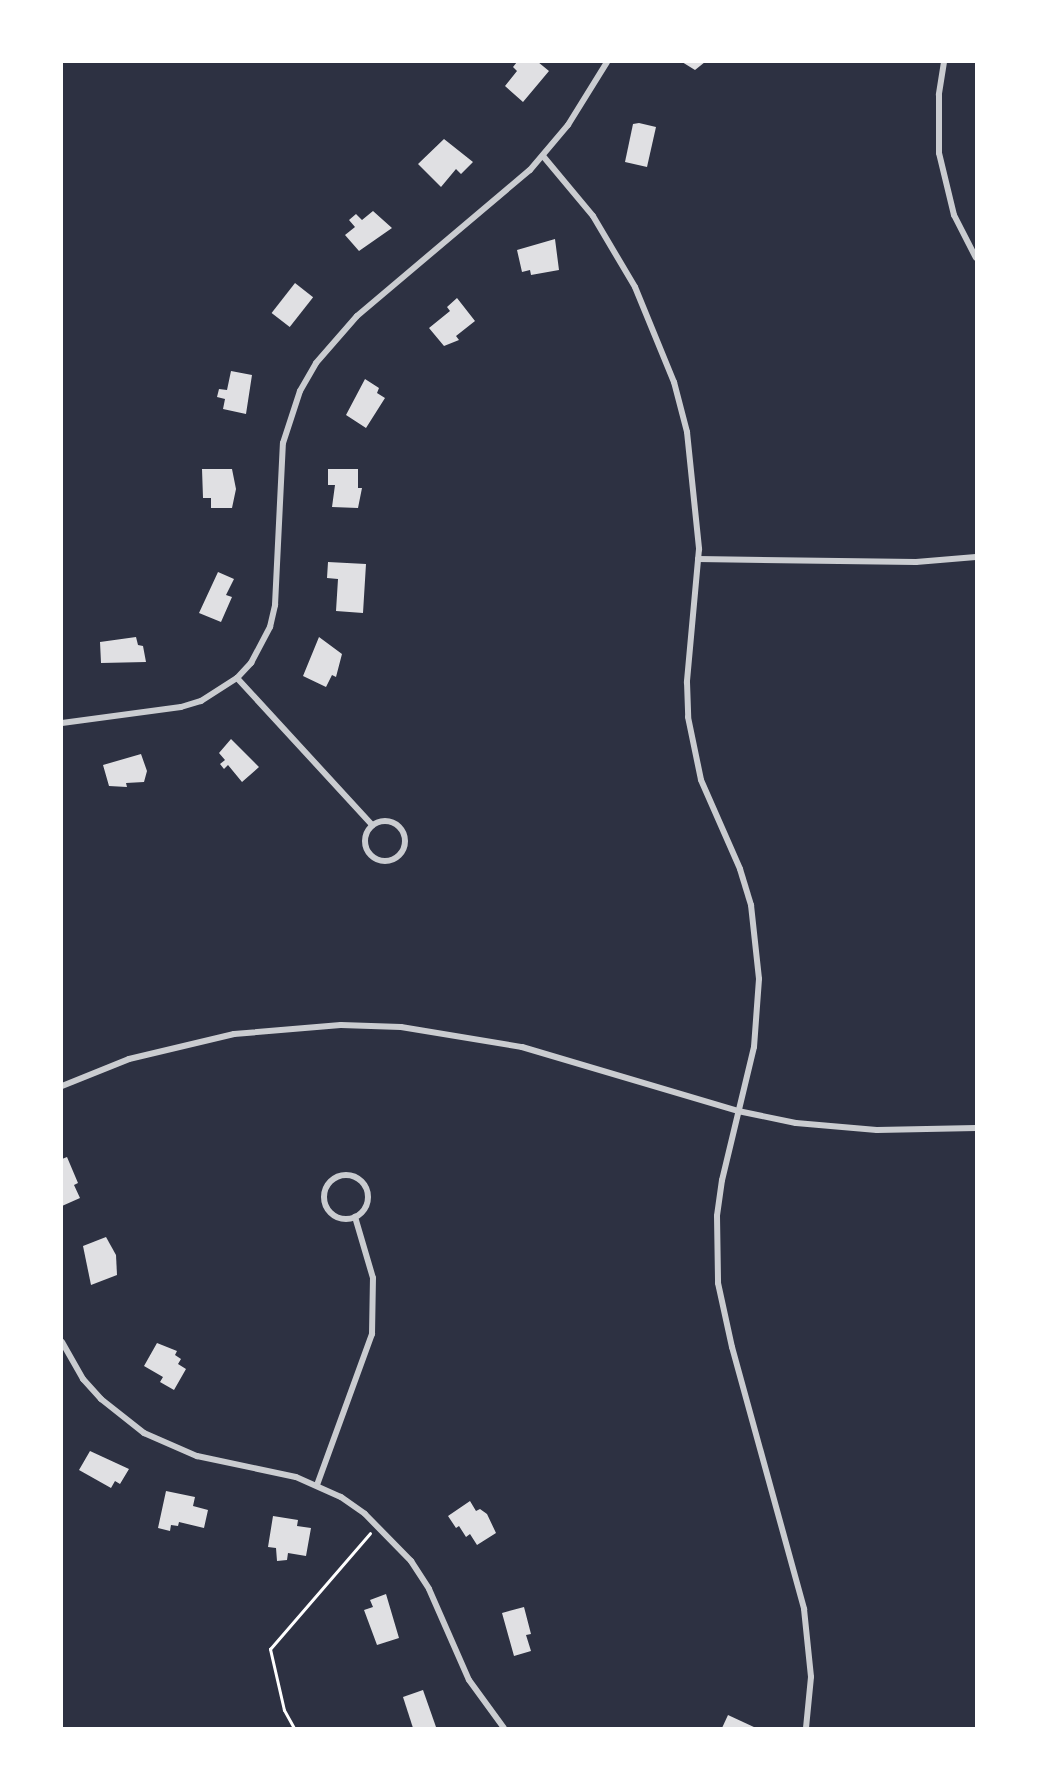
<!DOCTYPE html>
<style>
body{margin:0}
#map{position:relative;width:1038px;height:1790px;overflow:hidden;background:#2d3142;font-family:"PT Sans Narrow",sans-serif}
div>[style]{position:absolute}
.building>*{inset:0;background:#e0e0e3;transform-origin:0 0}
.path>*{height:3px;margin:-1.5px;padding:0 1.5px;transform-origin:1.5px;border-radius:1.5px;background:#fff}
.minor>*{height:6px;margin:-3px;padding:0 3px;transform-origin:3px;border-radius:3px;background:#caccd0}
.minor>.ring{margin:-3px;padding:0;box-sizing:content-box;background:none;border:6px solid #caccd0;border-radius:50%}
span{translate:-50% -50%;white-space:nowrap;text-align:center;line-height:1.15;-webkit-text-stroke:4.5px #fff;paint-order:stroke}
.frame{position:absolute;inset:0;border:63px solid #fff;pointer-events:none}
</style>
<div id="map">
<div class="building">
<div style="clip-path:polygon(517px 62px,538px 62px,549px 71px,523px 102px,505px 86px,517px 71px,513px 67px)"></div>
<div style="clip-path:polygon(682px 62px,705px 62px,695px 70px)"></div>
<div style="clip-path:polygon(639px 123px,656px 127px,647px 167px,625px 162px,633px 124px)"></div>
<div style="clip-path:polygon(444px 139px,473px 162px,461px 174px,456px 169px,441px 187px,418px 164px)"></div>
<div style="clip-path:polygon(373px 211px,392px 228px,359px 251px,345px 235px,355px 227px,349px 220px,356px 214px,362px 220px)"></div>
<div style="clip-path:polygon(555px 239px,559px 270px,531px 275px,530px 270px,522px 272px,517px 250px)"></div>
<div style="left:295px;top:283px;width:23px;height:38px;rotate:38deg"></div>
<div style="clip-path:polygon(457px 298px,475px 321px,456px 336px,459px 340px,444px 346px,429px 328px,450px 311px,447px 307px)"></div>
<div style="clip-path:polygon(231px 371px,252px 375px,246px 414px,223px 409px,225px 399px,217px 397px,219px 389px,227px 390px)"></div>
<div style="clip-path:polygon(365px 379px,379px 388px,377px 393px,385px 398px,366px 428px,346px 415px)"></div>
<div style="clip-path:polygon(202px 469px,232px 469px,236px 489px,232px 508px,211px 508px,211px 498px,203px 498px)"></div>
<div style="clip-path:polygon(328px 469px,358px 469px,358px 488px,362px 488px,358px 508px,332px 507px,335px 485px,328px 485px)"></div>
<div style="clip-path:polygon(328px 562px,366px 564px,363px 613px,336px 611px,338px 579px,327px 578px)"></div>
<div style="clip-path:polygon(218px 572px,234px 579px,226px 595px,232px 597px,221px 622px,199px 613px)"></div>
<div style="clip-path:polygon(136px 637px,138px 645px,143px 646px,146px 662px,101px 663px,100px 642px)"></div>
<div style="clip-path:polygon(319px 637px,342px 654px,336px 677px,332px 675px,326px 687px,303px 676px)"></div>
<div style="clip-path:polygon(231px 739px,259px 767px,242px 782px,228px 765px,224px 769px,220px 764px,225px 760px,219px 753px)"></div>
<div style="clip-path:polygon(141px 754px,147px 771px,144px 782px,126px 783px,127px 787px,109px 786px,103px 765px)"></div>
<div style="clip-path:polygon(67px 1157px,78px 1183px,74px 1185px,80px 1198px,62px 1206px,62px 1159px)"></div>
<div style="clip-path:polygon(106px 1237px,116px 1255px,117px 1275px,91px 1285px,83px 1246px)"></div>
<div style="clip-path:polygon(157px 1343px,177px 1351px,175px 1355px,181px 1359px,178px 1364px,186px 1369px,174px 1390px,160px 1382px,163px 1377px,144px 1366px)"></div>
<div style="clip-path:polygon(90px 1451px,129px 1469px,120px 1484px,115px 1481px,111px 1488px,79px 1470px)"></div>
<div style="clip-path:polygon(166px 1491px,195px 1497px,193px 1506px,208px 1510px,204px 1528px,179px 1522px,178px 1526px,171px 1525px,170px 1531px,158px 1528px)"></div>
<div style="clip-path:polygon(470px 1501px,476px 1511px,480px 1509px,487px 1514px,496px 1533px,477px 1545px,470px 1534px,466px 1537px,459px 1526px,456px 1528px,448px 1516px)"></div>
<div style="clip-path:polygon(273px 1516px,298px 1520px,297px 1526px,311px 1528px,306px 1556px,288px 1553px,287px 1560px,277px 1561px,276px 1548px,268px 1547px)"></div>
<div style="clip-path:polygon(386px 1594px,399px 1638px,377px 1645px,364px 1610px,373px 1607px,370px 1600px)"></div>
<div style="clip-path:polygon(524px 1607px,531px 1634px,526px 1635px,531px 1651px,514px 1656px,502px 1613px)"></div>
<div style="clip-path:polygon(423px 1690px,436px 1727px,413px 1728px,403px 1697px)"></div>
<div style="clip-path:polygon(728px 1715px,756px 1728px,722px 1728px)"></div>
</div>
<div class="path">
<div style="left:294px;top:1728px;width:21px;rotate:-119deg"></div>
<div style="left:284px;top:1710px;width:63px;rotate:-102.9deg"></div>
<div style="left:270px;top:1649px;width:153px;rotate:-49.2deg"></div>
</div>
<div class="minor">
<div style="left:944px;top:62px;width:33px;rotate:99deg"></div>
<div style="left:939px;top:95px;width:58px;rotate:90deg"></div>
<div style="left:939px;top:153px;width:64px;rotate:76.4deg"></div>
<div style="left:954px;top:215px;width:48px;rotate:62.9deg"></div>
<div style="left:543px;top:156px;width:78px;rotate:50.2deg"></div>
<div style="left:593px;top:216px;width:82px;rotate:59.4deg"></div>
<div style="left:635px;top:287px;width:103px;rotate:67.7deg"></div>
<div style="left:674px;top:382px;width:52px;rotate:75.4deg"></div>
<div style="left:687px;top:432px;width:118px;rotate:84.1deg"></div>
<div style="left:699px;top:549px;width:134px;rotate:95.2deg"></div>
<div style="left:687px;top:682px;width:35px;rotate:88deg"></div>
<div style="left:688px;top:717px;width:64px;rotate:78.3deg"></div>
<div style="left:701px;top:780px;width:97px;rotate:66.3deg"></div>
<div style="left:740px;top:869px;width:38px;rotate:73deg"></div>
<div style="left:751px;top:905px;width:74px;rotate:83.8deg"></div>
<div style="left:759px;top:979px;width:68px;rotate:94.2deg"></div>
<div style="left:754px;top:1047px;width:137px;rotate:103.5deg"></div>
<div style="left:722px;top:1180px;width:36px;rotate:98deg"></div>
<div style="left:717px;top:1216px;width:67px;rotate:89.1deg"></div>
<div style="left:718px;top:1283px;width:66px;rotate:77.7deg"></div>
<div style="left:732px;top:1347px;width:272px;rotate:74.6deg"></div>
<div style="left:804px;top:1609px;width:68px;rotate:84.1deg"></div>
<div style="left:811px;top:1677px;width:51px;rotate:95.6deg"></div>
<div style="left:698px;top:559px;width:218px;rotate:0.8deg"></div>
<div style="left:916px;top:562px;width:60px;rotate:-4.8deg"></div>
<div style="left:237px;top:678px;width:200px;rotate:47.4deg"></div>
<div style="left:62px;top:723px;width:120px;rotate:-7.7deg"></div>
<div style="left:181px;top:707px;width:21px;rotate:-17deg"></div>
<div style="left:201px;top:701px;width:43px;rotate:-32.6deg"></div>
<div style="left:237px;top:678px;width:21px;rotate:-47deg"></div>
<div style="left:251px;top:663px;width:41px;rotate:-62.2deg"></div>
<div style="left:270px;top:627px;width:23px;rotate:-77deg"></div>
<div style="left:275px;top:605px;width:162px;rotate:-87.2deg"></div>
<div style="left:283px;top:443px;width:55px;rotate:-71.9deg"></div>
<div style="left:300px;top:391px;width:32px;rotate:-60deg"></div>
<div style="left:316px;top:363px;width:62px;rotate:-48.9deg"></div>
<div style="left:357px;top:316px;width:226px;rotate:-40.2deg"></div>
<div style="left:530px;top:170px;width:59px;rotate:-49.8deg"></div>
<div style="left:568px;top:125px;width:74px;rotate:-58.2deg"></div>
<div class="ring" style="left:365px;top:821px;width:34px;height:34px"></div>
<div style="left:62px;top:1086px;width:72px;rotate:-21.9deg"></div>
<div style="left:129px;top:1059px;width:108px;rotate:-13.4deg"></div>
<div style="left:234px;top:1034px;width:107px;rotate:-4.8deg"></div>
<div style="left:341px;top:1025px;width:60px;rotate:1.9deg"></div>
<div style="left:401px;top:1027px;width:123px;rotate:9.4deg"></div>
<div style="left:522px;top:1047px;width:225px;rotate:16.5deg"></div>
<div style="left:738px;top:1111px;width:59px;rotate:11.7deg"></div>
<div style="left:796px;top:1123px;width:81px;rotate:4.9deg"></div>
<div style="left:877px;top:1130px;width:99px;rotate:-1.2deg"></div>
<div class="ring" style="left:324px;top:1175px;width:38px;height:38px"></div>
<div style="left:62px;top:1342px;width:43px;rotate:60.4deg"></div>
<div style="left:83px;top:1379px;width:27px;rotate:48deg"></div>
<div style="left:101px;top:1399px;width:55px;rotate:38.3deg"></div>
<div style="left:144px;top:1433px;width:58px;rotate:23.5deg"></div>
<div style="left:197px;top:1456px;width:101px;rotate:12deg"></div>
<div style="left:296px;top:1477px;width:49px;rotate:24deg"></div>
<div style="left:341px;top:1497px;width:29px;rotate:35deg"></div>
<div style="left:365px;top:1514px;width:66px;rotate:45.6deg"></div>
<div style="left:411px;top:1561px;width:33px;rotate:57deg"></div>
<div style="left:429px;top:1589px;width:99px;rotate:66.3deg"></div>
<div style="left:469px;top:1680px;width:59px;rotate:53.9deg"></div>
<div style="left:317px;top:1485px;width:161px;rotate:-70deg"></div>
<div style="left:372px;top:1334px;width:56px;rotate:-89deg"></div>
<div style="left:373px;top:1278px;width:64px;rotate:-106.4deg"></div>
</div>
<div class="frame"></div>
</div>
